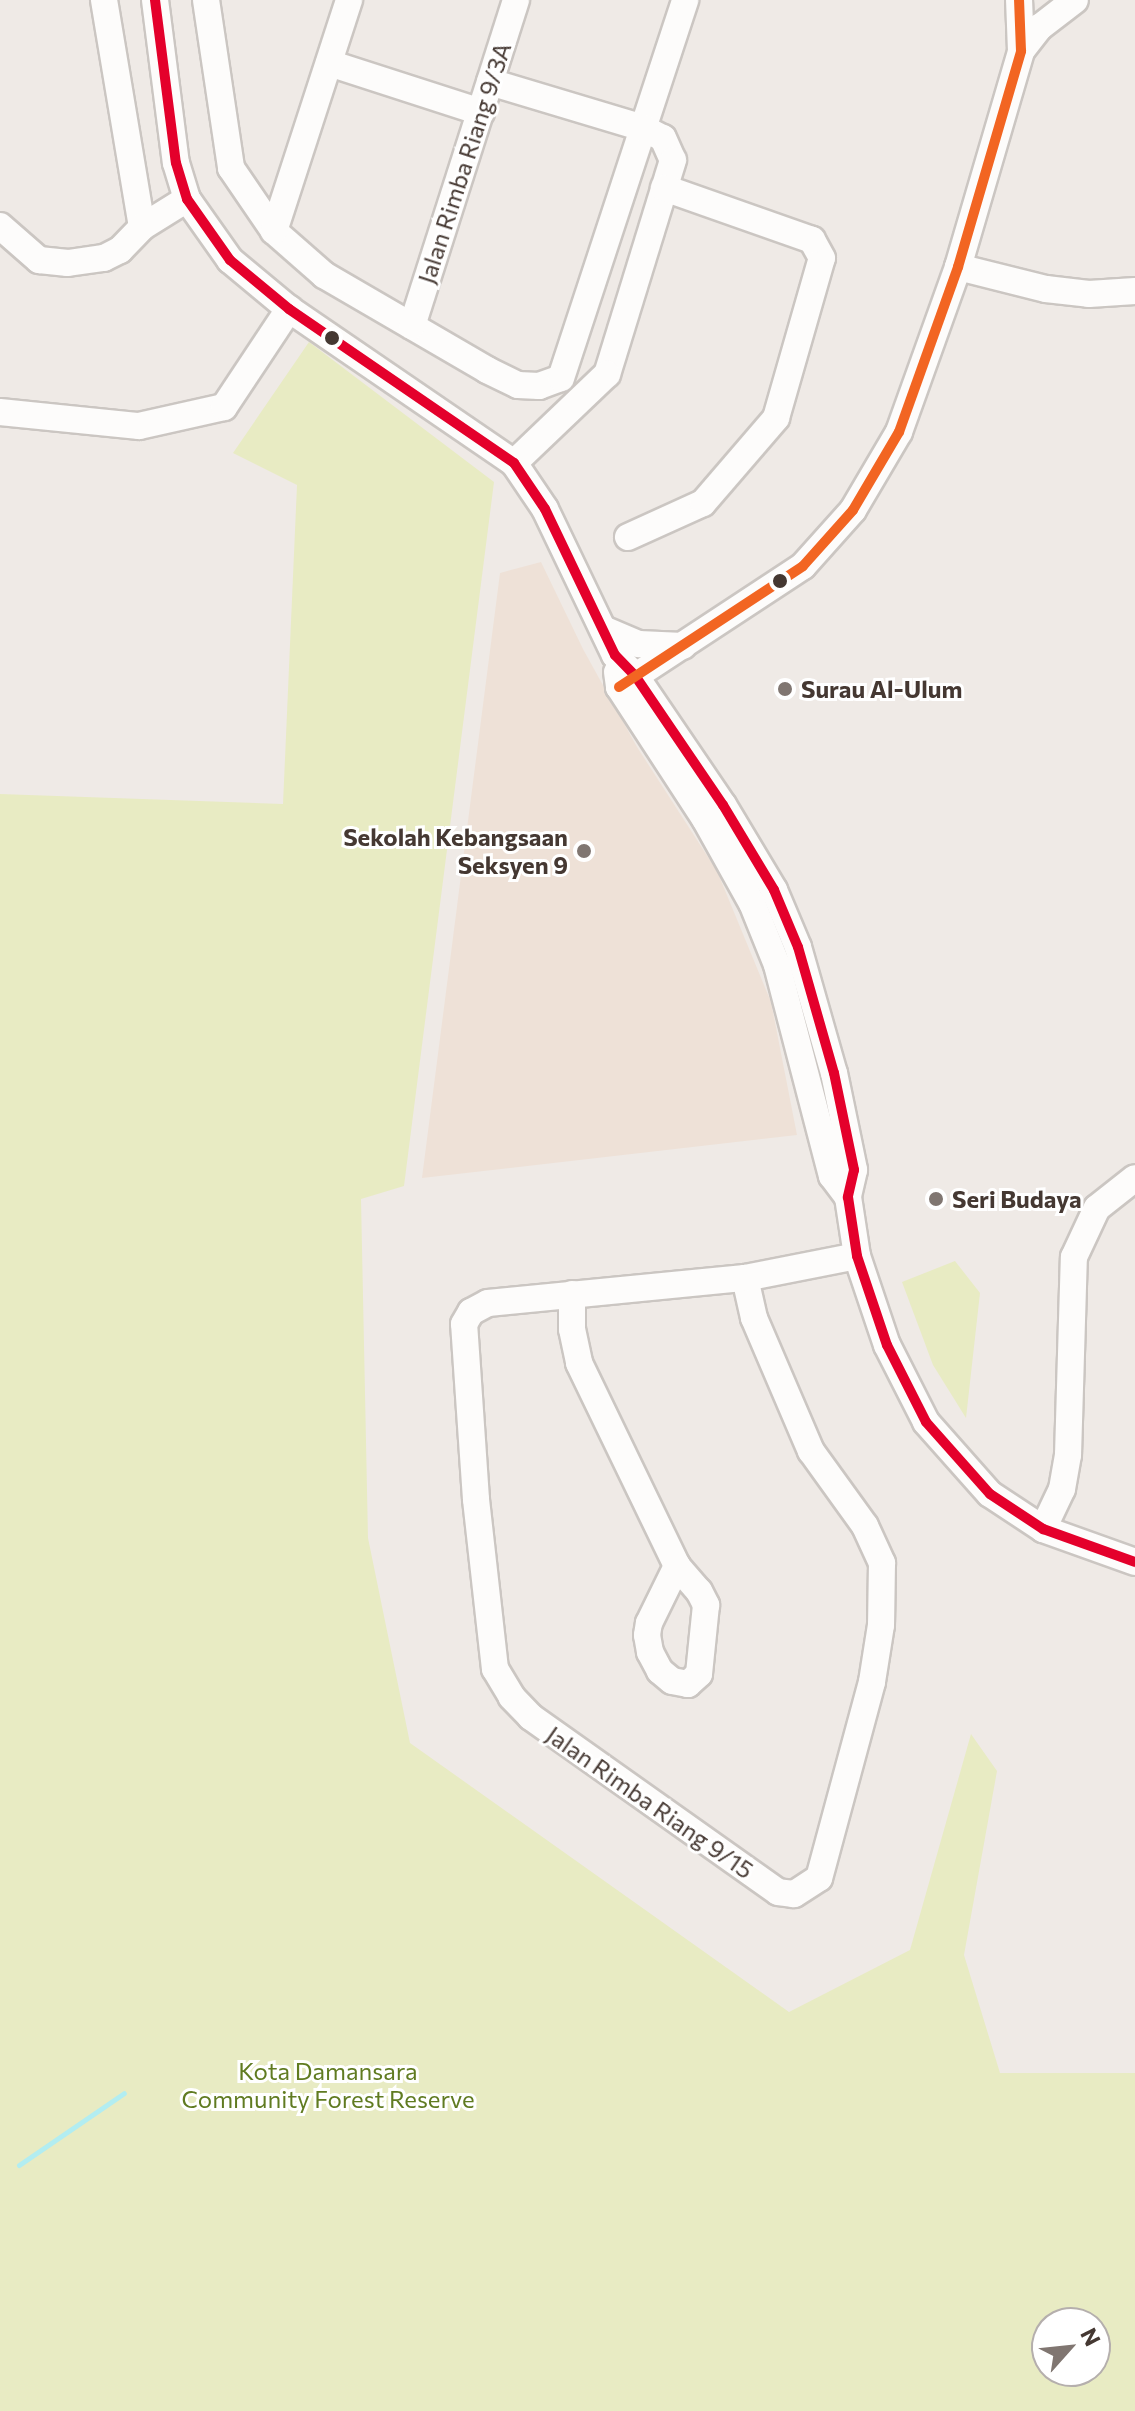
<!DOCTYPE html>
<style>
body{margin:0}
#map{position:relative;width:1135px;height:2411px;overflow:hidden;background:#efeae6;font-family:Commissioner,sans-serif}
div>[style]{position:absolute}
.education>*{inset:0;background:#eee1d7}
.green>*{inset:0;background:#e8ebc3}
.stream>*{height:5px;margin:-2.5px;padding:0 2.5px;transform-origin:2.5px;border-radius:2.5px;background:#b2edf1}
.roads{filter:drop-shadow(2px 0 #cbc6c2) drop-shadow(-2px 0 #cbc6c2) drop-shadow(0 2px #cbc6c2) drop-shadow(0 -2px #cbc6c2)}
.minor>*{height:26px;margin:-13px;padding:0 13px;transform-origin:13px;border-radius:13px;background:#fdfcfb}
.bus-1>*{height:10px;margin:-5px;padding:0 5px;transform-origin:5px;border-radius:5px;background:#e4002b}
.bus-2>*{height:10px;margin:-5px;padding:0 5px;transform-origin:5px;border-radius:5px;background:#f26522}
.dots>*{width:22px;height:22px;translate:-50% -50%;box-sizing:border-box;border:4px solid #fff;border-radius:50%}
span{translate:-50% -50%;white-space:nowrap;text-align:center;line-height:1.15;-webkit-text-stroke:6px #fff;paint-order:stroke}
.street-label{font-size:24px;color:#453832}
.poi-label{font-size:24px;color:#453832;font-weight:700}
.left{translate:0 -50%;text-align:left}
.right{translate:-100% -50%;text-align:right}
.park-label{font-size:24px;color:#607b21}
.north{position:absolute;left:1031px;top:2307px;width:80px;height:80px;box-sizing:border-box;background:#fff;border:2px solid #b5afad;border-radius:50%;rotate:63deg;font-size:22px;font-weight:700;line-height:32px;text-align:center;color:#453832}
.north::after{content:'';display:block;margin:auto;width:28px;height:36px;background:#807671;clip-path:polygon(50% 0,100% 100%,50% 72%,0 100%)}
</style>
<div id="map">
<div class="education">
<div style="clip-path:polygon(541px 562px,583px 649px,637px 747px,717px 871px,771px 1002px,797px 1135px,422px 1178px,500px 573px)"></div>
</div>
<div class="green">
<div style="clip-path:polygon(evenodd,309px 342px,494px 482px,404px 1186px,361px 1199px,368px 1538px,410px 1743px,789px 2012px,910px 1950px,971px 1734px,997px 1771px,964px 1955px,1000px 2073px,1135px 2073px,1135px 2411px,0 2411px,0 794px,283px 804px,297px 485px,233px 453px,309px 342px,1095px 2323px,1095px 2371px,1047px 2371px,1047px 2323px,1095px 2323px)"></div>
<div style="clip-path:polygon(955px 1261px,980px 1293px,966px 1418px,933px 1365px,902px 1282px)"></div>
</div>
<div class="stream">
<div style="left:19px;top:2165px;width:127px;rotate:-34.4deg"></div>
</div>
<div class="roads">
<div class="minor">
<div style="left:104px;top:0;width:230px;rotate:80.5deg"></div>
<div style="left:155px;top:0;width:164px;rotate:82.7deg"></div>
<div style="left:176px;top:163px;width:38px;rotate:73deg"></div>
<div style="left:187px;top:199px;width:75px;rotate:54.8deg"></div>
<div style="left:230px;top:260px;width:77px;rotate:39.7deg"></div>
<div style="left:289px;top:309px;width:273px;rotate:34.4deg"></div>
<div style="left:514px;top:463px;width:55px;rotate:56deg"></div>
<div style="left:545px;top:509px;width:162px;rotate:64.4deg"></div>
<div style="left:615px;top:655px;width:30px;rotate:46deg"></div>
<div style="left:636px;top:677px;width:155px;rotate:55.8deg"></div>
<div style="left:723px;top:805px;width:99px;rotate:59deg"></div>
<div style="left:774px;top:890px;width:62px;rotate:67.2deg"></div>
<div style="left:798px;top:947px;width:131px;rotate:74.1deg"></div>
<div style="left:834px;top:1073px;width:99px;rotate:78.3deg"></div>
<div style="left:854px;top:1170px;width:28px;rotate:103deg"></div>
<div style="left:848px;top:1197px;width:60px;rotate:81.3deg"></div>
<div style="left:857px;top:1256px;width:94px;rotate:71.4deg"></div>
<div style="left:887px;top:1345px;width:86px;rotate:63.1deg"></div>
<div style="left:926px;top:1422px;width:96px;rotate:48.4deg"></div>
<div style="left:990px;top:1494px;width:64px;rotate:33.4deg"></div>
<div style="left:1043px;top:1529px;width:98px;rotate:19.7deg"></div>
<div style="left:206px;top:0;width:170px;rotate:81.5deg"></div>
<div style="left:231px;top:168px;width:76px;rotate:55.7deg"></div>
<div style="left:274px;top:231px;width:67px;rotate:41.3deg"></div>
<div style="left:324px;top:275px;width:189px;rotate:30.2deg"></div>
<div style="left:487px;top:370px;width:34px;rotate:26deg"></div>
<div style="left:518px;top:385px;width:21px;rotate:3deg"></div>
<div style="left:539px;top:386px;width:23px;rotate:-20deg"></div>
<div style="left:561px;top:378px;width:398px;rotate:-71.8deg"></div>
<div style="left:1021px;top:51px;width:31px;rotate:-52deg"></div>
<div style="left:1040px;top:27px;width:44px;rotate:-37.6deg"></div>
<div style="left:329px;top:63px;width:160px;rotate:17.9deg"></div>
<div style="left:490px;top:82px;width:160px;rotate:16.7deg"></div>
<div style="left:643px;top:128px;width:22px;rotate:27deg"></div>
<div style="left:663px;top:138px;width:24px;rotate:66deg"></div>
<div style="left:673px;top:160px;width:224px;rotate:107.1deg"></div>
<div style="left:607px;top:374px;width:129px;rotate:136.3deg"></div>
<div style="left:0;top:226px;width:52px;rotate:41.1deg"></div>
<div style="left:39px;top:260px;width:29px;rotate:6deg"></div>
<div style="left:68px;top:263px;width:36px;rotate:-8deg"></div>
<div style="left:104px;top:258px;width:18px;rotate:-27deg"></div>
<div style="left:120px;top:250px;width:32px;rotate:-46deg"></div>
<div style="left:142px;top:227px;width:53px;rotate:-31.9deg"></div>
<div style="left:274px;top:231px;width:243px;rotate:-72deg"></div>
<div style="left:958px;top:267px;width:91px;rotate:14deg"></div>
<div style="left:1046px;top:289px;width:43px;rotate:6.6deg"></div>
<div style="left:1089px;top:294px;width:46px;rotate:-3.7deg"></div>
<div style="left:412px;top:326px;width:342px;rotate:-72.3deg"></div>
<div style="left:0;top:412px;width:140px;rotate:5.8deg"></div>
<div style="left:139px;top:426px;width:87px;rotate:-12.6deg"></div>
<div style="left:224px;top:407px;width:118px;rotate:-56.4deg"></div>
<div style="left:628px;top:537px;width:82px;rotate:-24.4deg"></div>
<div style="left:703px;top:503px;width:112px;rotate:-49.3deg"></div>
<div style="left:776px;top:418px;width:166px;rotate:-74deg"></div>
<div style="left:822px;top:258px;width:21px;rotate:-119deg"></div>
<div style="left:812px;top:240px;width:157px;rotate:-160.6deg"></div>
<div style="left:603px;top:629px;width:39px;rotate:23deg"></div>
<div style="left:639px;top:644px;width:44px;rotate:2.6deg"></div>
<div style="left:617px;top:672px;width:15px;rotate:82deg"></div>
<div style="left:619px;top:687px;width:158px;rotate:56.9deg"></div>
<div style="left:705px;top:819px;width:96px;rotate:60.8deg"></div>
<div style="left:752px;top:903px;width:67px;rotate:68deg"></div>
<div style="left:777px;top:965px;width:218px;rotate:75.4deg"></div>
<div style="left:832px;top:1176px;width:26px;rotate:53deg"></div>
<div style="left:619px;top:687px;width:220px;rotate:-33.3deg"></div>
<div style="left:803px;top:566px;width:75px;rotate:-48.2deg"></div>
<div style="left:853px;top:510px;width:91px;rotate:-59.5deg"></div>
<div style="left:899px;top:432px;width:175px;rotate:-70.3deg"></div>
<div style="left:958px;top:267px;width:225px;rotate:-73.7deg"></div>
<div style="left:1021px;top:51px;width:51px;rotate:-92.2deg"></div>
<div style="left:745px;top:1278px;width:41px;rotate:77.3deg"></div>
<div style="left:754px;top:1318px;width:145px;rotate:66.8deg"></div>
<div style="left:811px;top:1451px;width:92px;rotate:54.2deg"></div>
<div style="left:865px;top:1526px;width:41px;rotate:65.3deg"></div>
<div style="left:882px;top:1563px;width:62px;rotate:90.9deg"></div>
<div style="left:881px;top:1625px;width:58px;rotate:99deg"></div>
<div style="left:872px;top:1682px;width:203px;rotate:105.1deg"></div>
<div style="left:819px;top:1878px;width:30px;rotate:147deg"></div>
<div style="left:794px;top:1894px;width:16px;rotate:-173deg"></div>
<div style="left:778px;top:1892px;width:303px;rotate:-144.7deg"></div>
<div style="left:531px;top:1717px;width:28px;rotate:-134deg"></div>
<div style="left:512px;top:1697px;width:33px;rotate:-121deg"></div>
<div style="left:495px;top:1669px;width:171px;rotate:-96.4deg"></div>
<div style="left:476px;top:1499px;width:175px;rotate:-93.9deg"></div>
<div style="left:464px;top:1324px;width:14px;rotate:-60deg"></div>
<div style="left:471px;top:1312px;width:19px;rotate:-28deg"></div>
<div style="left:488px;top:1303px;width:258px;rotate:-5.6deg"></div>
<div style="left:745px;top:1278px;width:114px;rotate:-11.1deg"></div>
<div style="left:572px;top:1294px;width:35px;rotate:90deg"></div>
<div style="left:572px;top:1329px;width:35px;rotate:78deg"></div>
<div style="left:579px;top:1363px;width:225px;rotate:64.2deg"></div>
<div style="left:677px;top:1566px;width:33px;rotate:49deg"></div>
<div style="left:699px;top:1591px;width:16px;rotate:63deg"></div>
<div style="left:706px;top:1605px;width:69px;rotate:95.8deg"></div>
<div style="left:699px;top:1674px;width:15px;rotate:138deg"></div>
<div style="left:688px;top:1684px;width:16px;rotate:-169deg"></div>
<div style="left:672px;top:1681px;width:16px;rotate:-140deg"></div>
<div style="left:660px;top:1671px;width:21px;rotate:-118deg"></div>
<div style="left:650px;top:1652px;width:17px;rotate:-100deg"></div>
<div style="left:647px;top:1635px;width:12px;rotate:-81deg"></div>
<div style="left:649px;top:1623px;width:64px;rotate:-63.8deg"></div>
<div style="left:1043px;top:1529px;width:44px;rotate:-64.6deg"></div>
<div style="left:1062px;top:1489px;width:35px;rotate:-80deg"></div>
<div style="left:1068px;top:1455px;width:198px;rotate:-88.3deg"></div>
<div style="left:1074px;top:1257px;width:54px;rotate:-64.9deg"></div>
<div style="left:1097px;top:1208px;width:48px;rotate:-38.3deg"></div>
</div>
</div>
<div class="bus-1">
<div style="left:155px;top:0;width:164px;rotate:82.7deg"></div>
<div style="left:176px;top:163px;width:38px;rotate:73deg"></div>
<div style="left:187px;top:199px;width:75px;rotate:54.8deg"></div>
<div style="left:230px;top:260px;width:77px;rotate:39.7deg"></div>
<div style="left:289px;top:309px;width:273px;rotate:34.4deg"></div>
<div style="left:514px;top:463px;width:55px;rotate:56deg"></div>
<div style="left:545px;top:509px;width:162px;rotate:64.4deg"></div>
<div style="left:615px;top:655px;width:30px;rotate:46deg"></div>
<div style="left:636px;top:677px;width:155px;rotate:55.8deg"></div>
<div style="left:723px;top:805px;width:99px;rotate:59deg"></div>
<div style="left:774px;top:890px;width:62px;rotate:67.2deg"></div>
<div style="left:798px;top:947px;width:131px;rotate:74.1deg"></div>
<div style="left:834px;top:1073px;width:99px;rotate:78.3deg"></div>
<div style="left:854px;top:1170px;width:28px;rotate:103deg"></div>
<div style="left:848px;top:1197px;width:60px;rotate:81.3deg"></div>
<div style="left:857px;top:1256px;width:94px;rotate:71.4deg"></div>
<div style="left:887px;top:1345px;width:86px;rotate:63.1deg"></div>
<div style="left:926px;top:1422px;width:96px;rotate:48.4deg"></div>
<div style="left:990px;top:1494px;width:64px;rotate:33.4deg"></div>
<div style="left:1043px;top:1529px;width:98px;rotate:19.7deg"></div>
</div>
<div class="bus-2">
<div style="left:619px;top:687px;width:220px;rotate:-33.3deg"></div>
<div style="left:803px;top:566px;width:75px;rotate:-48.2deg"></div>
<div style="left:853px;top:510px;width:91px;rotate:-59.5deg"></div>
<div style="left:899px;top:432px;width:175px;rotate:-70.3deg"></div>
<div style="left:958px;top:267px;width:225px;rotate:-73.7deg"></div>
<div style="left:1021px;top:51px;width:51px;rotate:-92.2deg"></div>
</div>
<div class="dots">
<div style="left:332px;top:338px;background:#453832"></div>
<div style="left:780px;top:581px;background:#453832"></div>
<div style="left:785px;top:689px;background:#807671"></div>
<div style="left:584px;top:851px;background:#807671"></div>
<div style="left:936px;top:1199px;background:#807671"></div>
</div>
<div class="street-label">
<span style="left:464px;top:163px;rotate:-72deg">Jalan Rimba Riang 9/3A</span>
<span style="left:650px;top:1802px;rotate:35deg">Jalan Rimba Riang 9/15</span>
</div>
<div class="poi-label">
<span class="left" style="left:801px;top:689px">Surau Al-Ulum</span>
<span class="right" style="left:568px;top:851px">Sekolah Kebangsaan<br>Seksyen 9</span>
<span class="left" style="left:952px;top:1199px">Seri Budaya</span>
</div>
<div class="park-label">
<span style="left:328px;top:2085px">Kota Damansara<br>Community Forest Reserve</span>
</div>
<div class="north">N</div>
</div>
